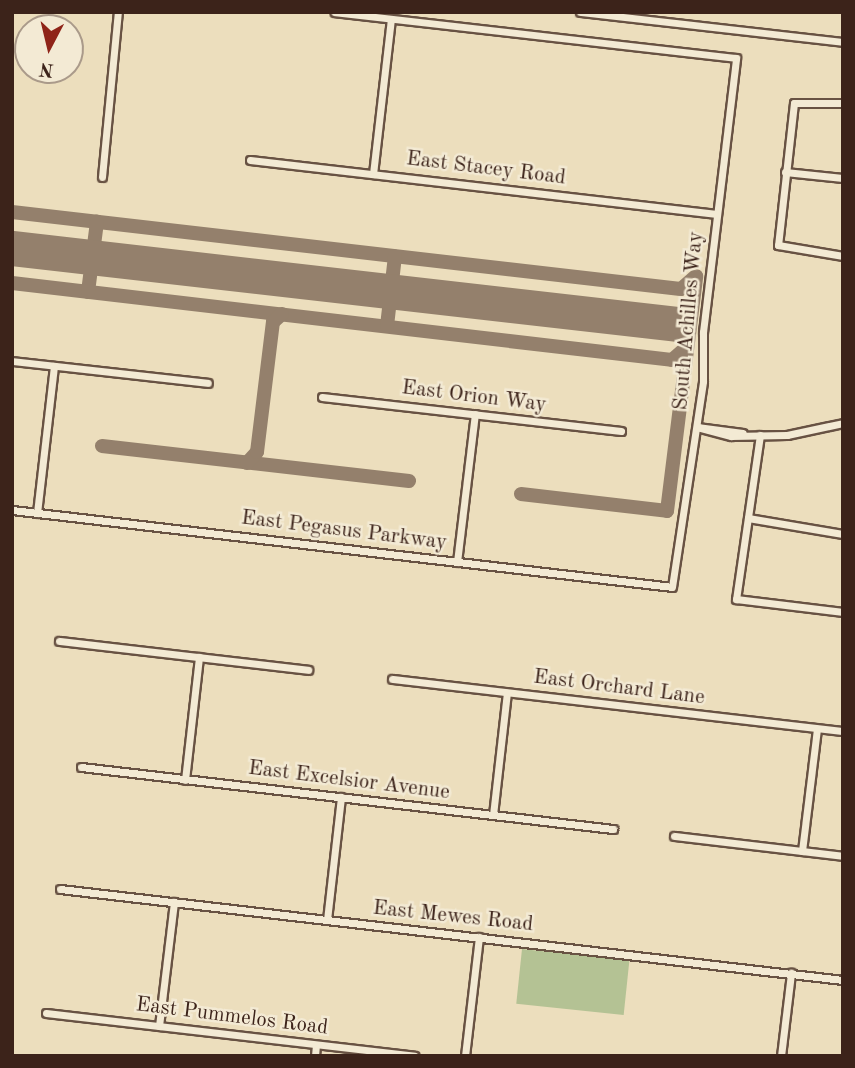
<!DOCTYPE html>
<style>
body{margin:0}
#map{position:relative;width:855px;height:1068px;overflow:hidden;background:#ecdebd;font-family:"Old Standard TT",serif}
div>[style]{position:absolute}
.green>*{inset:0;background:#b4c294;transform-origin:0 0}
.taxiway>*{height:14px;margin:-7px;padding:0 7px;transform-origin:7px;border-radius:7px;background:#94806c}
.runway>*{height:35px;margin:-17.5px;padding:0 17.5px;transform-origin:17.5px;border-radius:17.5px;background:#94806c}
.roads{filter:drop-shadow(2px 0 #685243) drop-shadow(-2px 0 #685243) drop-shadow(0 2px #685243) drop-shadow(0 -2px #685243)}
.minor>*{height:7px;margin:-3.5px;padding:0 3.5px;transform-origin:3.5px;border-radius:3.5px;background:#f3ead4}
span{translate:-50% -50%;white-space:nowrap;text-align:center;line-height:1.15;-webkit-text-stroke:5px #f3ead4;paint-order:stroke}
.street-label{font-size:21px;color:#3c231a}
.frame{position:absolute;inset:0;border:14px solid #3c231a;pointer-events:none}
.north{position:absolute;left:14px;top:14px;width:70px;height:70px;box-sizing:border-box;background:#f3ead4;border:2px solid #aa9a8a;border-radius:50%;rotate:187deg;font-size:19px;font-weight:700;line-height:28px;text-align:center;color:#3c231a}
.north::after{content:'';display:block;margin:auto;width:24px;height:32px;background:#8f2418;clip-path:polygon(50% 0,100% 100%,50% 72%,0 100%)}
</style>
<div id="map">
<div class="green">
<div style="left:522px;top:949px;width:108px;height:55px;rotate:6deg"></div>
</div>
<div class="taxiway">
<div style="left:12px;top:212px;width:673px;rotate:6.57deg"></div>
<div style="left:681px;top:289px;width:20px;rotate:-41deg"></div>
<div style="left:12px;top:283px;width:664px;rotate:6.65deg"></div>
<div style="left:672px;top:360px;width:20px;rotate:-41deg"></div>
<div style="left:88px;top:292px;width:71px;rotate:-82.7deg"></div>
<div style="left:387px;top:326px;width:70px;rotate:-83.5deg"></div>
<div style="left:102px;top:446px;width:309px;rotate:6.5deg"></div>
<div style="left:247px;top:463px;width:15px;rotate:-48deg"></div>
<div style="left:257px;top:452px;width:131px;rotate:-83deg"></div>
<div style="left:273px;top:322px;width:12px;rotate:-42deg"></div>
<div style="left:521px;top:494px;width:147px;rotate:6.6deg"></div>
<div style="left:667px;top:511px;width:236px;rotate:-82.9deg"></div>
</div>
<div class="runway">
<div style="left:12px;top:248px;width:669px;rotate:6.52deg"></div>
</div>
<div class="roads">
<div class="minor">
<div style="left:580px;top:12px;width:265px;rotate:6.5deg"></div>
<div style="left:843px;top:103px;width:49px;rotate:180deg"></div>
<div style="left:794px;top:103px;width:143px;rotate:96.4deg"></div>
<div style="left:778px;top:245px;width:66px;rotate:9.6deg"></div>
<div style="left:250px;top:160px;width:470px;rotate:6.6deg"></div>
<div style="left:785px;top:172px;width:58px;rotate:5.9deg"></div>
<div style="left:373px;top:174px;width:156px;rotate:-83.4deg"></div>
<div style="left:102px;top:177px;width:166px;rotate:-84.5deg"></div>
<div style="left:12px;top:361px;width:197px;rotate:6.4deg"></div>
<div style="left:322px;top:397px;width:301px;rotate:6.5deg"></div>
<div style="left:697px;top:427px;width:35px;rotate:15deg"></div>
<div style="left:731px;top:436px;width:56px;rotate:-1deg"></div>
<div style="left:787px;top:435px;width:57px;rotate:-12.1deg"></div>
<div style="left:697px;top:427px;width:46px;rotate:7.4deg"></div>
<div style="left:760px;top:435px;width:166px;rotate:98.3deg"></div>
<div style="left:736px;top:599px;width:108px;rotate:6.9deg"></div>
<div style="left:12px;top:510px;width:664px;rotate:6.65deg"></div>
<div style="left:672px;top:587px;width:208px;rotate:-81.4deg"></div>
<div style="left:703px;top:381px;width:49px;rotate:-90deg"></div>
<div style="left:703px;top:332px;width:276px;rotate:-83.1deg"></div>
<div style="left:736px;top:58px;width:404px;rotate:-173.5deg"></div>
<div style="left:37px;top:513px;width:148px;rotate:-83.4deg"></div>
<div style="left:748px;top:518px;width:96px;rotate:9.6deg"></div>
<div style="left:457px;top:562px;width:149px;rotate:-83.1deg"></div>
<div style="left:59px;top:641px;width:251px;rotate:6.6deg"></div>
<div style="left:392px;top:679px;width:454px;rotate:6.6deg"></div>
<div style="left:81px;top:767px;width:536px;rotate:6.65deg"></div>
<div style="left:185px;top:780px;width:124px;rotate:-83.5deg"></div>
<div style="left:493px;top:815px;width:123px;rotate:-83.5deg"></div>
<div style="left:674px;top:836px;width:170px;rotate:6.7deg"></div>
<div style="left:802px;top:851px;width:123px;rotate:-83deg"></div>
<div style="left:60px;top:889px;width:788px;rotate:6.63deg"></div>
<div style="left:327px;top:920px;width:124px;rotate:-83.5deg"></div>
<div style="left:46px;top:1013px;width:371px;rotate:6.6deg"></div>
<div style="left:159px;top:1026px;width:125px;rotate:-83.1deg"></div>
<div style="left:315px;top:1056px;width:11px;rotate:-85deg"></div>
<div style="left:465px;top:1056px;width:120px;rotate:-83.3deg"></div>
<div style="left:781px;top:1056px;width:84px;rotate:-83.1deg"></div>
</div>
</div>
<div class="street-label">
<span style="left:486px;top:169px;rotate:7deg">East Stacey Road</span>
<span style="left:689px;top:321px;rotate:-85deg">South Achilles Way</span>
<span style="left:474px;top:397px;rotate:7deg">East Orion Way</span>
<span style="left:344px;top:531px;rotate:7deg">East Pegasus Parkway</span>
<span style="left:619px;top:688px;rotate:7deg">East Orchard Lane</span>
<span style="left:349px;top:781px;rotate:7deg">East Excelsior Avenue</span>
<span style="left:453px;top:917px;rotate:6deg">East Mewes Road</span>
<span style="left:232px;top:1017px;rotate:7deg">East Pummelos Road</span>
</div>
<div class="frame"></div>
<div class="north">N</div>
</div>
